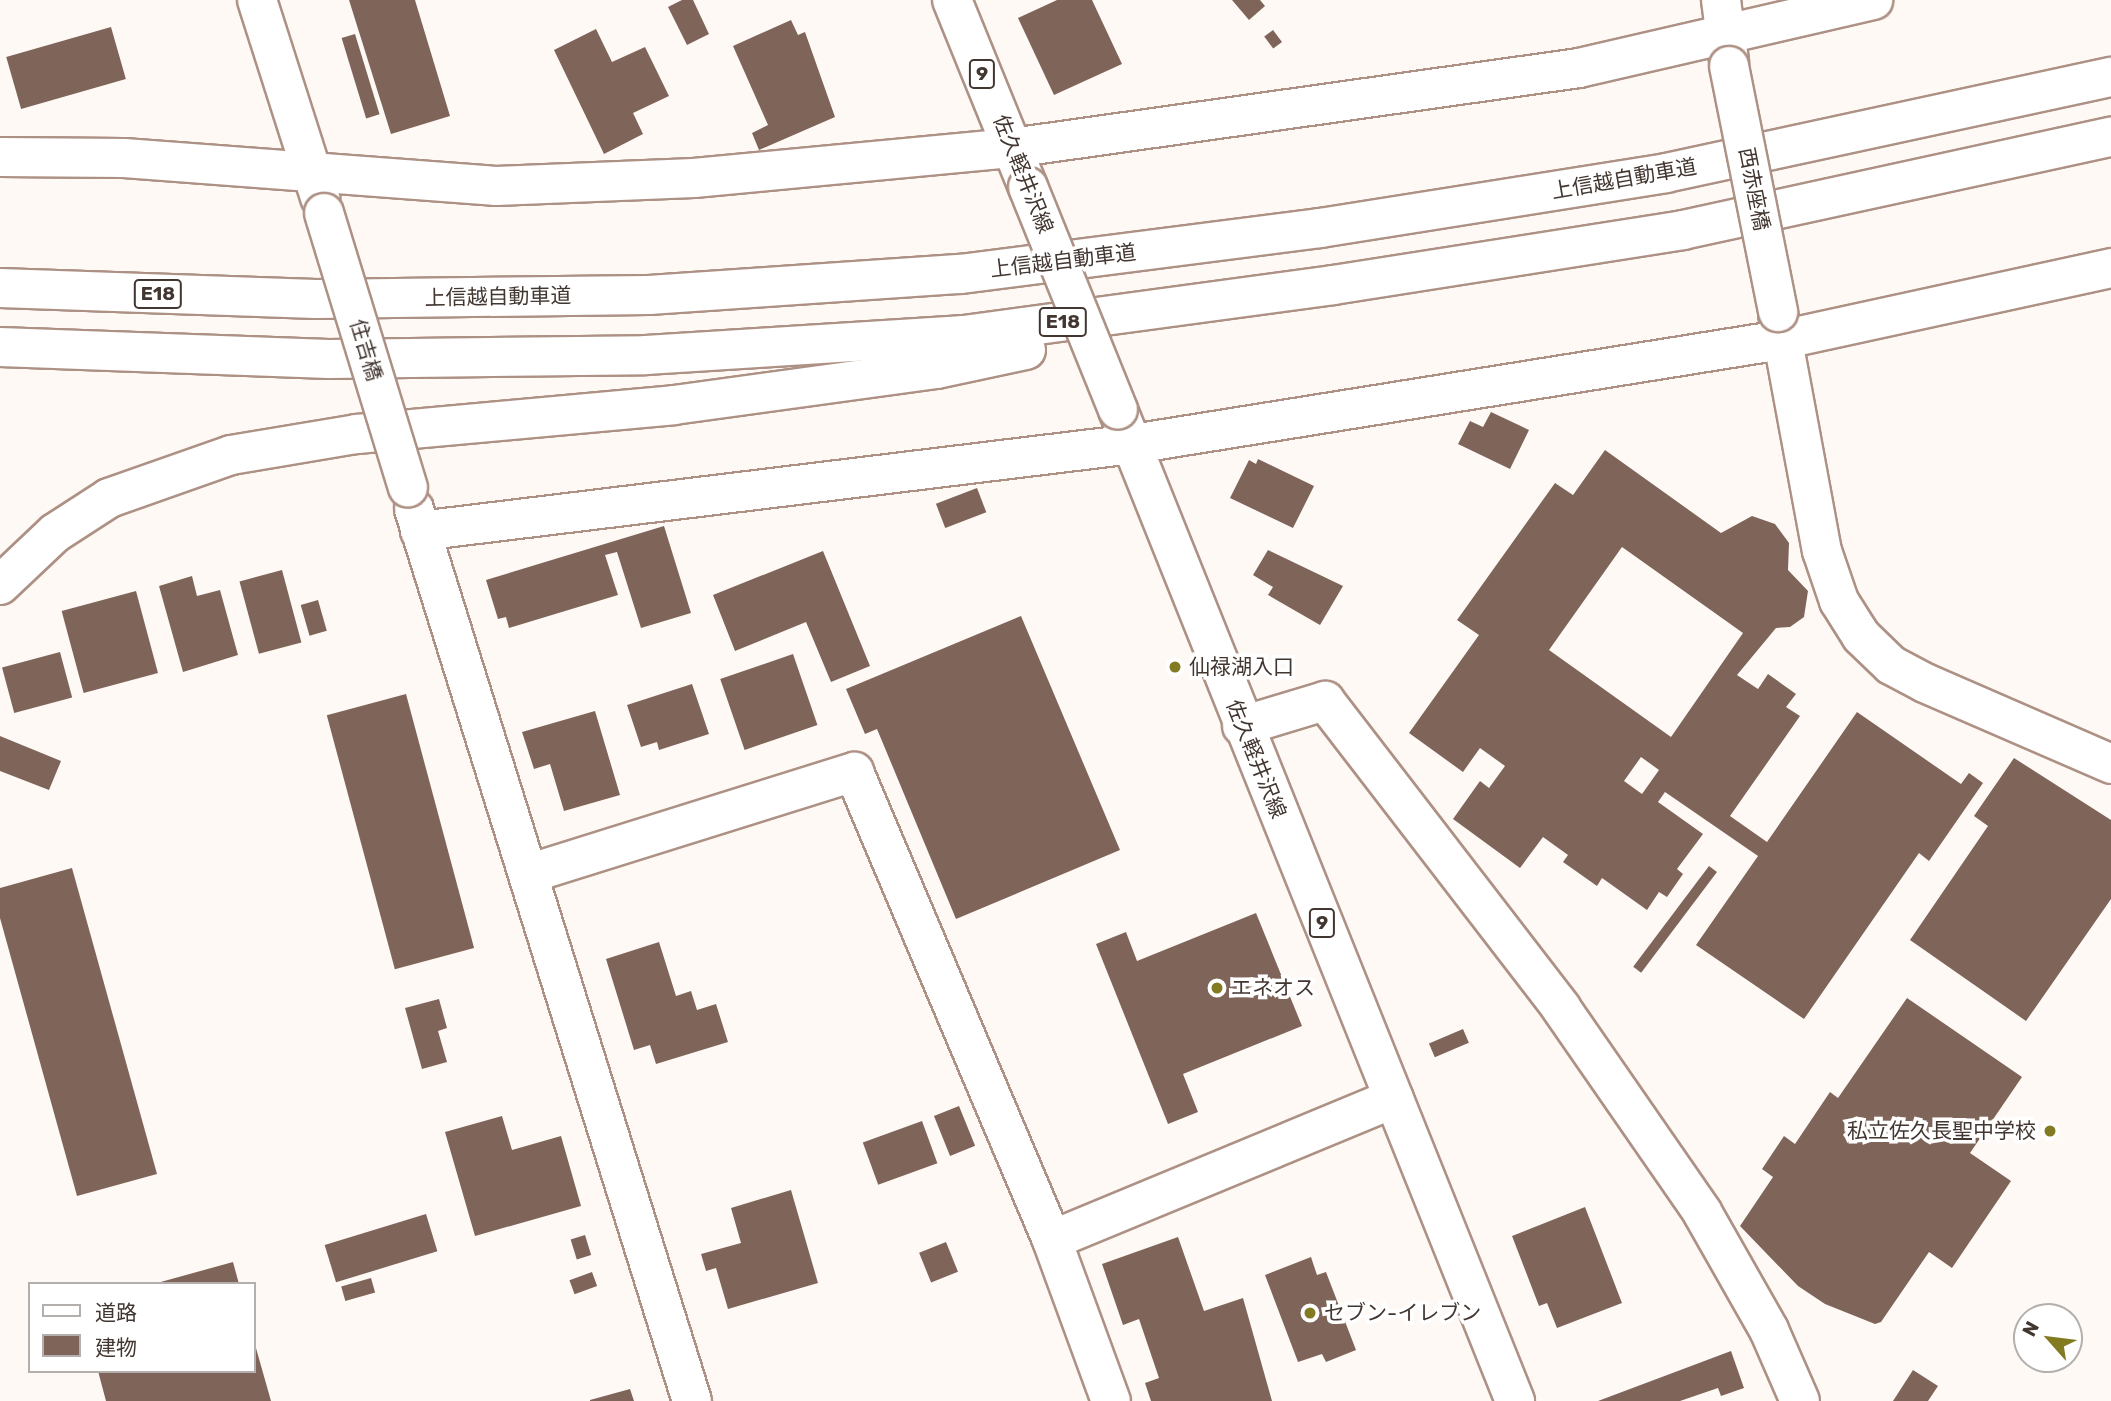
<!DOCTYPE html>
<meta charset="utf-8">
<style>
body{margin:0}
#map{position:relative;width:2111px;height:1401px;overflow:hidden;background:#fff9f6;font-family:Rubik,"Noto Sans JP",sans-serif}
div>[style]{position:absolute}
.building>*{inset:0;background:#7f6559;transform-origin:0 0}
.roads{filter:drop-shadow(2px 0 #ad9184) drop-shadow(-2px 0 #ad9184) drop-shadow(0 2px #ad9184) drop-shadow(0 -2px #ad9184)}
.minor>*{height:38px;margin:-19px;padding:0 19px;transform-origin:19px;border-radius:19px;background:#fff}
.major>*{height:38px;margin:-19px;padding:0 19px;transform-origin:19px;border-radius:19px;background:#fff}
.highway>*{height:38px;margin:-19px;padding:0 19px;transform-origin:19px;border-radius:19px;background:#fff}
.bridges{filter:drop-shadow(2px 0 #ad9184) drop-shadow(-2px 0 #ad9184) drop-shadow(0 2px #ad9184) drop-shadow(0 -2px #ad9184)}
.minor-bridge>*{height:38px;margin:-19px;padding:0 19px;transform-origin:19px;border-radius:19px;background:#fff}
.major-bridge>*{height:38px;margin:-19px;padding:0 19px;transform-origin:19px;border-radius:19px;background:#fff}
.dots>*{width:19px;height:19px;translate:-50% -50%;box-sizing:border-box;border:4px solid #fff;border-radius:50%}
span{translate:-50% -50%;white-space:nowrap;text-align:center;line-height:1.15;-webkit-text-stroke:7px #fff;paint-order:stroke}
.shield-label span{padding:2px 5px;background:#fff;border:2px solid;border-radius:5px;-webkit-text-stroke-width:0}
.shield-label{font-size:19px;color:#423631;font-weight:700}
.street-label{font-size:21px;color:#423631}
.poi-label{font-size:21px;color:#423631}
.left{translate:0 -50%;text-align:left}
.right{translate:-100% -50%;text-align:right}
.legend{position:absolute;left:28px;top:1282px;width:228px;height:91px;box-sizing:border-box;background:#fff;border:2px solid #b3afad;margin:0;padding:9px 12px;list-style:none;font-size:21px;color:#423631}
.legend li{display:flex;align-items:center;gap:14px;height:35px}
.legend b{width:35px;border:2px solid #b3afad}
.north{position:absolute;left:2013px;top:1303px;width:70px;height:70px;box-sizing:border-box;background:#fff;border:2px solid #b3afad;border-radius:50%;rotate:298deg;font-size:19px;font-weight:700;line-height:28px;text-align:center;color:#423631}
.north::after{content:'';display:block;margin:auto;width:24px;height:32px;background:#827b21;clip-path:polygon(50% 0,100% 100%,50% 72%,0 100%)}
</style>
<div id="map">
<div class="building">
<div style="clip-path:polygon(349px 0,415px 0,450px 116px,391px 134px)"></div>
<div style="clip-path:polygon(682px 0,693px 0,709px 34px,687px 45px,668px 7px)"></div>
<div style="clip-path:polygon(1057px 0,1092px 0,1122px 64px,1054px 95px,1018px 18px)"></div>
<div style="clip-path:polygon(1232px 0,1260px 0,1265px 6px,1249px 20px)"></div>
<div style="clip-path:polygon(791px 20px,798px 35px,805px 32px,835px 117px,759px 150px,752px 133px,768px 125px,733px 46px)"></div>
<div style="left:111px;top:27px;width:54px;height:109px;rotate:74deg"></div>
<div style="clip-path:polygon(596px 29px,612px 62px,645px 47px,669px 96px,633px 113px,643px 134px,604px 154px,554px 50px)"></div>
<div style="left:1273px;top:30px;width:15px;height:11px;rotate:53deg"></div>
<div style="left:355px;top:34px;width:84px;height:14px;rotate:73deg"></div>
<div style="clip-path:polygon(1491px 412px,1529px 430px,1510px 469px,1458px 444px,1470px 421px,1483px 427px)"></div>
<div style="clip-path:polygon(evenodd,1605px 450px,1721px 533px,1752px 516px,1775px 524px,1789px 543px,1788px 570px,1808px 591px,1804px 617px,1790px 627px,1776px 628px,1737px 675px,1758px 689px,1768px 674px,1796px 694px,1786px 707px,1800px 716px,1730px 816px,1767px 842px,1857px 712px,1961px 784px,1969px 773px,1983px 783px,1929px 861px,1919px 853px,1804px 1019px,1696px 945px,1758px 856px,1665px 792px,1658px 802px,1703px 834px,1677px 869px,1683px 874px,1667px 897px,1659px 892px,1647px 910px,1602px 878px,1597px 886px,1563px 862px,1568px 855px,1543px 837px,1520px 868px,1453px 819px,1480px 781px,1489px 788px,1505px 766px,1480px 748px,1463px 772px,1409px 733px,1479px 635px,1457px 620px,1555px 483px,1573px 495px,1605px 450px,1622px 547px,1743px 633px,1671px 737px,1549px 650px,1622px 547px,1605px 450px,1641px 757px,1659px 770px,1642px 794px,1624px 781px,1641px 757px)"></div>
<div style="clip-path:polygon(1258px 459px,1314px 486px,1293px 528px,1230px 498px,1249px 460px,1256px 464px)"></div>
<div style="left:977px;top:488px;width:26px;height:44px;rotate:69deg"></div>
<div style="clip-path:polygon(664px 526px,691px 613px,641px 628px,617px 552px,605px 555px,618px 595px,509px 628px,506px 617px,498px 619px,486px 580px)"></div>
<div style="clip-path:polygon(1268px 550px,1343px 586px,1320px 625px,1268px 595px,1273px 587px,1253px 575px)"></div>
<div style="clip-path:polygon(823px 551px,870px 666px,831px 682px,806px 622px,735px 651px,713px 595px)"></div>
<div style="left:282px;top:570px;width:75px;height:44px;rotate:75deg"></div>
<div style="clip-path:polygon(192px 576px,197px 596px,220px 590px,238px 655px,183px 672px,159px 586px)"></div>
<div style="left:136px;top:591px;width:85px;height:77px;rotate:75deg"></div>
<div style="left:318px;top:600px;width:32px;height:18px;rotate:74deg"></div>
<div style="clip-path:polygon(1021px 616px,1120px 850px,956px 919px,877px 729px,865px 734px,846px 689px)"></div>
<div style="left:60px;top:652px;width:47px;height:60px;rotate:75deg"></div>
<div style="left:793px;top:654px;width:75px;height:77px;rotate:71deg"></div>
<div style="clip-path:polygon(692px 684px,709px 734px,659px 750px,657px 742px,641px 747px,627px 705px)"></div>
<div style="left:406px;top:694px;width:263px;height:82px;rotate:75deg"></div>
<div style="clip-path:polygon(595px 711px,620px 795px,564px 811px,550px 764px,534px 769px,522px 732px)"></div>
<div style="clip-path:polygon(0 736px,61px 761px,49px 790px,0 771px)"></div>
<div style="clip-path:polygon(2014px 758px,2111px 820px,2111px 899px,2026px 1021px,1910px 940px,1988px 826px,1974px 816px)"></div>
<div style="left:1709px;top:866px;width:10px;height:126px;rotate:37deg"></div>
<div style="clip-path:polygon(72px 868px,157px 1174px,77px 1196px,0 918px,0 888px)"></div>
<div style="clip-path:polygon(1256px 913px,1302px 1026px,1183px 1074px,1198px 1112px,1168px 1124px,1096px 944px,1126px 932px,1137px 961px)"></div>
<div style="clip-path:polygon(659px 942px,676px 996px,691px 991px,697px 1010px,716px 1004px,728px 1042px,656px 1064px,650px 1045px,634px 1050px,606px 959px)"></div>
<div style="clip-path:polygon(1907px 998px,2022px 1077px,1970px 1153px,2011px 1181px,1952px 1268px,1929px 1252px,1881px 1322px,1875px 1324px,1825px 1304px,1798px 1286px,1740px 1226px,1773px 1177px,1762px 1169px,1784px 1136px,1795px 1144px,1830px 1092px,1838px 1098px)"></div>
<div style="clip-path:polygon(439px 999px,447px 1028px,438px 1031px,447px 1062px,422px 1069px,405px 1008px)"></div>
<div style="left:1463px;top:1029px;width:15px;height:37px;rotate:67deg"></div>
<div style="left:959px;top:1106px;width:43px;height:27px;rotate:68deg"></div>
<div style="clip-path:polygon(502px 1116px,512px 1150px,561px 1136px,581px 1206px,475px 1236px,445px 1132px)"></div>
<div style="left:922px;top:1121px;width:45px;height:63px;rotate:70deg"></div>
<div style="clip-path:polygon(791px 1190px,818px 1283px,728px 1309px,716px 1268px,706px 1271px,701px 1254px,741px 1243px,731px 1208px)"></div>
<div style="clip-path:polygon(1585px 1207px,1622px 1303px,1557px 1328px,1547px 1303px,1539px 1306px,1512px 1236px)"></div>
<div style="left:426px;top:1214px;width:39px;height:106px;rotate:73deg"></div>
<div style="left:585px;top:1235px;width:21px;height:15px;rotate:73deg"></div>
<div style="clip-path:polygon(1178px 1237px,1204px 1311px,1243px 1298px,1272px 1401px,1151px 1401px,1145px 1383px,1159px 1378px,1139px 1319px,1123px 1325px,1102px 1264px)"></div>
<div style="left:946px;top:1242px;width:32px;height:29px;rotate:68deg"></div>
<div style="clip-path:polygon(1311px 1257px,1317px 1275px,1326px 1272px,1356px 1350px,1326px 1362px,1322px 1354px,1298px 1362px,1265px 1275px)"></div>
<div style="clip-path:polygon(233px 1262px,239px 1284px,157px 1284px,157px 1283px)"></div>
<div style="left:592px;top:1272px;width:15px;height:24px;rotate:70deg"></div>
<div style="left:371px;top:1278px;width:15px;height:31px;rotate:74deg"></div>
<div style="clip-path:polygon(254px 1341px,271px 1401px,106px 1401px,98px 1371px,254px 1371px)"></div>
<div style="clip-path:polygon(1731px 1351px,1744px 1388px,1721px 1396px,1718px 1388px,1680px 1401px,1598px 1401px)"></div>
<div style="clip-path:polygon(1913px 1370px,1938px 1386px,1928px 1401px,1893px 1401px)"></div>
<div style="clip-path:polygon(630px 1389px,634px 1401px,590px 1401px,590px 1400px)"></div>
</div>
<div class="roads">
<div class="minor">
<div style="left:257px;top:0;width:208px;rotate:72.3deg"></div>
<div style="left:1721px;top:0;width:62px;rotate:82.5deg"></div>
<div style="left:0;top:157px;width:124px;rotate:0.5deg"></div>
<div style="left:124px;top:158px;width:373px;rotate:4.3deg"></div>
<div style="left:496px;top:186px;width:198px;rotate:-2.3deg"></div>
<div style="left:694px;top:178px;width:319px;rotate:-5.4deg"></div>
<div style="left:1012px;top:148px;width:573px;rotate:-8.03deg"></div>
<div style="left:1579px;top:68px;width:302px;rotate:-13deg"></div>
<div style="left:1778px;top:314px;width:241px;rotate:79.5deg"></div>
<div style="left:1822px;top:551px;width:53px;rotate:71.2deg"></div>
<div style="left:1839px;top:601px;width:41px;rotate:57.8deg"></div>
<div style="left:1861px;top:636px;width:42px;rotate:44deg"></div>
<div style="left:1891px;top:665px;width:38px;rotate:28deg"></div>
<div style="left:1925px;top:683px;width:203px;rotate:23.5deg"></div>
<div style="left:414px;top:509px;width:934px;rotate:72.69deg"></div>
<div style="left:420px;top:531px;width:718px;rotate:-6.96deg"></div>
<div style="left:1133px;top:444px;width:656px;rotate:-9.12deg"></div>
<div style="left:1781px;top:340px;width:338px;rotate:-12.3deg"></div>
<div style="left:1242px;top:726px;width:87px;rotate:-16.8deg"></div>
<div style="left:1325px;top:701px;width:387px;rotate:52.4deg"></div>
<div style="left:1561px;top:1008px;width:248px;rotate:55.3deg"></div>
<div style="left:1702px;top:1212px;width:136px;rotate:60.4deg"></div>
<div style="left:1769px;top:1330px;width:77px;rotate:66.4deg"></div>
<div style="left:528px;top:874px;width:342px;rotate:-17.4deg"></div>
<div style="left:854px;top:772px;width:508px;rotate:67.07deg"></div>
<div style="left:1052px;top:1240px;width:171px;rotate:69.9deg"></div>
<div style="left:1052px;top:1240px;width:370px;rotate:-22.5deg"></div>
</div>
<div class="major">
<div style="left:952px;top:0;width:202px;rotate:67.9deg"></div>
<div style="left:1118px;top:410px;width:1068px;rotate:68.17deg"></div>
</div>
<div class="highway">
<div style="left:0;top:288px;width:316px;rotate:2deg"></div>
<div style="left:316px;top:299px;width:333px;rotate:-0.7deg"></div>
<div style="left:649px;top:295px;width:313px;rotate:-3.9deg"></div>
<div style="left:961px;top:274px;width:362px;rotate:-7.3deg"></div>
<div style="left:1320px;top:228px;width:350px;rotate:-9deg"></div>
<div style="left:1666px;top:173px;width:455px;rotate:-12.2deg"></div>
<div style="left:0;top:347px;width:329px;rotate:2.1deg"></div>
<div style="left:329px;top:359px;width:317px;rotate:-0.7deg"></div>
<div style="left:646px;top:355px;width:319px;rotate:-3.6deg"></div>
<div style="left:964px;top:335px;width:372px;rotate:-7.7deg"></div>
<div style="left:1333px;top:285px;width:354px;rotate:-8.9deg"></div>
<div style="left:1683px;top:230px;width:438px;rotate:-12.3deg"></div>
<div style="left:0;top:585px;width:76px;rotate:-43.4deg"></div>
<div style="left:55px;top:533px;width:64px;rotate:-32.9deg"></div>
<div style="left:109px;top:498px;width:129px;rotate:-19.4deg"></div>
<div style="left:231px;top:455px;width:128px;rotate:-9.5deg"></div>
<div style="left:357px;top:434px;width:318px;rotate:-5.2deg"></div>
<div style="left:674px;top:405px;width:265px;rotate:-7.8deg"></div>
<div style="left:937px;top:369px;width:91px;rotate:-12.1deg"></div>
</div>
</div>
<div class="bridges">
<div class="minor-bridge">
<div style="left:1729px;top:66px;width:251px;rotate:78.7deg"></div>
<div style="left:324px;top:213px;width:287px;rotate:73deg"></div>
</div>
<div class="major-bridge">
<div style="left:1028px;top:187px;width:240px;rotate:68deg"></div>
</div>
</div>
<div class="dots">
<div style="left:1175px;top:667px;background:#827b21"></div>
<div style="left:1217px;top:988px;background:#827b21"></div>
<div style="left:2050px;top:1131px;background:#827b21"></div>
<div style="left:1310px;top:1313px;background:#827b21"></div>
</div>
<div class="shield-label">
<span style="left:982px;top:74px">9</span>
<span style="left:158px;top:294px">E18</span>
<span style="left:1063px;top:322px">E18</span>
<span style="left:1322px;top:923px">9</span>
</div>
<div class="street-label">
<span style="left:1023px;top:174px;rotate:68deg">佐久軽井沢線</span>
<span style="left:1624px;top:179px;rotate:-10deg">上信越自動車道</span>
<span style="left:1754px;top:189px;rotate:79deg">西赤座橋</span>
<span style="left:1063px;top:261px;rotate:-7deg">上信越自動車道</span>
<span style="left:498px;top:297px;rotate:-1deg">上信越自動車道</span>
<span style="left:366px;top:350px;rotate:73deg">住吉橋</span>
<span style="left:1256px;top:759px;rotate:68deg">佐久軽井沢線</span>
</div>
<div class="poi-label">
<span class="left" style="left:1189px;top:667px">仙禄湖入口</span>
<span class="left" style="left:1231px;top:988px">エネオス</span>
<span class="right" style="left:2036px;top:1131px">私立佐久長聖中学校</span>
<span class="left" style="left:1324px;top:1313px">セブン-イレブン</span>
</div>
<ul class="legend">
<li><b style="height:9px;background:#fff"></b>道路</li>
<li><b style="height:19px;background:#7f6559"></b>建物</li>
</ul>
<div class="north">N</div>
</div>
